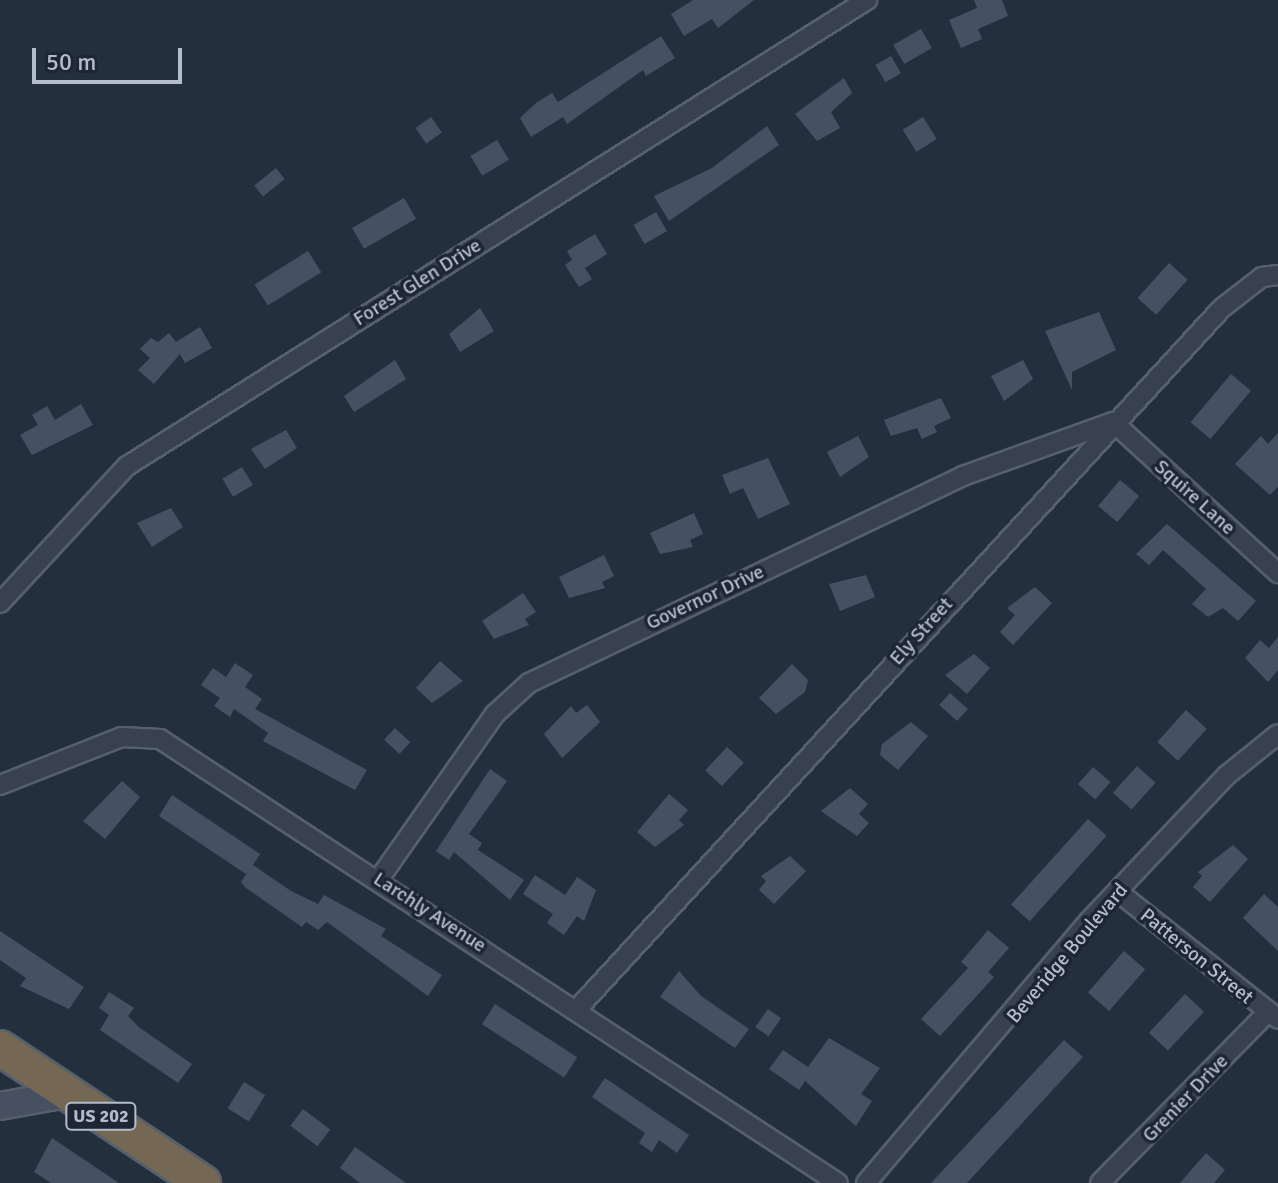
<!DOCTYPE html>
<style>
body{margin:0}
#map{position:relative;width:1278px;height:1183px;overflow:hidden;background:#242f3e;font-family:Signika,sans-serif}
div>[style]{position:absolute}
.building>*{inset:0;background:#455162;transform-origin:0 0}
.roads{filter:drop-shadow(2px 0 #565f6c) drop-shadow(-2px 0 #565f6c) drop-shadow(0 2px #565f6c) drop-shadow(0 -2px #565f6c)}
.street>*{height:18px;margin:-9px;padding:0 9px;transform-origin:9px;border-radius:9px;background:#38414e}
.secondary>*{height:26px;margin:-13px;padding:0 13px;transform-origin:13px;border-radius:13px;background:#465061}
.highway>*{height:34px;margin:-17px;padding:0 17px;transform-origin:17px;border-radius:17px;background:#746855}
span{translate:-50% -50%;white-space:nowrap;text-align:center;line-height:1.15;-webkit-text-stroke:7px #1d2633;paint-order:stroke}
.shield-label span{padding:2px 6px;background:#1d2633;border:2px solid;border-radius:6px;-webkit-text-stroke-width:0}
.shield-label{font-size:18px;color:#b4bcc9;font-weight:700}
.street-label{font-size:20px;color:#b4bcc9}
.scale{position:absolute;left:32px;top:48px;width:150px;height:36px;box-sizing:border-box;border:4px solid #b4bcc9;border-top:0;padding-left:10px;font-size:24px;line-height:28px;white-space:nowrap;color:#b4bcc9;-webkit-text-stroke:6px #1d2633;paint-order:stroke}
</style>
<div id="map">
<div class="building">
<div style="clip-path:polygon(693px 0,754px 0,718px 28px,712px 19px,684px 36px,671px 14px)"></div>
<div style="clip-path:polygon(974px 0,1002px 0,1008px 16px,978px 29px,982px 39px,961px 48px,949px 20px,977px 8px)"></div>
<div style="left:921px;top:29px;width:22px;height:32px;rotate:60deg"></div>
<div style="clip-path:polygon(661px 36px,675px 58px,646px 76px,643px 70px,567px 124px,563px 117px,531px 137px,520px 118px,536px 103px,552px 93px,558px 102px)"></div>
<div style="left:891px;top:56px;width:20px;height:18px;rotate:60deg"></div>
<div style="clip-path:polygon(844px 78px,852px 93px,831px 112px,840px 128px,817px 141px,795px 114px)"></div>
<div style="left:431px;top:117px;width:19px;height:19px;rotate:55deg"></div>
<div style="left:923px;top:117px;width:26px;height:24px;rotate:58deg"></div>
<div style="clip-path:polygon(767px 126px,779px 145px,669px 221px,654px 196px,712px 168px)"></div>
<div style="left:497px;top:140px;width:23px;height:31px;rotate:59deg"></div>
<div style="left:276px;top:168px;width:14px;height:28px;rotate:51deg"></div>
<div style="left:404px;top:198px;width:24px;height:60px;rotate:60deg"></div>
<div style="left:656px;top:212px;width:22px;height:26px;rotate:60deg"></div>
<div style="clip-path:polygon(595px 234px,607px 254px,585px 268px,592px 279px,579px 287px,565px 265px,572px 260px,567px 251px)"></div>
<div style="left:308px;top:251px;width:25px;height:63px;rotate:58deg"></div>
<div style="left:1169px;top:263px;width:25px;height:47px;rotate:42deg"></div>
<div style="clip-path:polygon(480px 308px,494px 331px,460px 352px,449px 334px)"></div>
<div style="clip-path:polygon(1099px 312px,1116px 350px,1072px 372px,1072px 390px,1045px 331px)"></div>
<div style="clip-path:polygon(200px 327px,212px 348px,185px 363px,180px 354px,154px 384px,138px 370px,150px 358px,140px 349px,151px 338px,158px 342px,169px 333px,176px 342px)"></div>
<div style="clip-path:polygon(395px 360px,406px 379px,354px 412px,344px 396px)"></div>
<div style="clip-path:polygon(1023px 360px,1033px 379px,1004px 401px,991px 376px)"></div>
<div style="left:1231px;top:374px;width:26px;height:63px;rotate:40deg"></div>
<div style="clip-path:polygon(941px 398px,951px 418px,934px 426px,937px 432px,922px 439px,917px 428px,891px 436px,884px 420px)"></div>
<div style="clip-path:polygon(81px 404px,93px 425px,32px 455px,20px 435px,38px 425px,32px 415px,47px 406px,55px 420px)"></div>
<div style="clip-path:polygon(286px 430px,297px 448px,265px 469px,251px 449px)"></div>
<div style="clip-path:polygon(1278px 433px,1278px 487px,1270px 495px,1235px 464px,1261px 436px,1268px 444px)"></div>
<div style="clip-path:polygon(858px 436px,869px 457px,840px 477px,827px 452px)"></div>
<div style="clip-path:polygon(768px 458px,790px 504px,758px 519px,743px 488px,730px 494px,722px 475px)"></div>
<div style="left:242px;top:467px;width:21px;height:23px;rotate:59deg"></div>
<div style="left:1120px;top:480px;width:25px;height:34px;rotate:40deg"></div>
<div style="clip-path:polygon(171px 508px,183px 527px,152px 547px,137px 523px)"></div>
<div style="clip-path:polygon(694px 513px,703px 534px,690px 540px,693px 547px,660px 554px,650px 533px)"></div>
<div style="clip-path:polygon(1167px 524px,1256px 601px,1238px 621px,1223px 608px,1208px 617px,1192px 604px,1206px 589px,1163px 550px,1149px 565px,1136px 554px)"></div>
<div style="clip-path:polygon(604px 555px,614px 576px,602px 582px,605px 588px,569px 598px,559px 577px)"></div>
<div style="clip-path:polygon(866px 575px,875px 597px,840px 611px,829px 584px)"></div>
<div style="clip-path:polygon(1035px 587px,1052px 603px,1013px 645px,1000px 632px,1015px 615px,1007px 608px)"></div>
<div style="clip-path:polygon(523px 593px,536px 612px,525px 619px,529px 625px,494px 639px,482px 621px)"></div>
<div style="clip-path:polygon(1278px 637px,1278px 670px,1268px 682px,1245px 658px,1260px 640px,1269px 648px)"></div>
<div style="clip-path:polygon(974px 654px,990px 668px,967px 694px,945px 675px)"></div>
<div style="clip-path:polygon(440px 661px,463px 681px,432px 703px,416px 688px)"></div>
<div style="clip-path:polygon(235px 663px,253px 675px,245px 687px,262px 699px,255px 709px,367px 770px,355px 790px,263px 741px,268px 733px,234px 709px,230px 717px,214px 706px,220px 698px,201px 685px,213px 668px,226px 677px)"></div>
<div style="clip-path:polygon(792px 664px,808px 680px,805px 692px,776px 714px,759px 698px)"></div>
<div style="left:950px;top:693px;width:24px;height:16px;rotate:42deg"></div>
<div style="clip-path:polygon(587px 705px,600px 722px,562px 758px,544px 734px,571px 706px,576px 713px)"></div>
<div style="left:1186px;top:710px;width:28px;height:43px;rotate:42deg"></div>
<div style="clip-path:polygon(911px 722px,928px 736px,898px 770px,880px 755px,882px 744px)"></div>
<div style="left:395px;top:728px;width:21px;height:16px;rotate:43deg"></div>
<div style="left:727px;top:747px;width:23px;height:32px;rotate:43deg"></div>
<div style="left:1137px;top:766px;width:25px;height:36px;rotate:42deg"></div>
<div style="left:1093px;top:767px;width:23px;height:23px;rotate:41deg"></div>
<div style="clip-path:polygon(490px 769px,507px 781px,469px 834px,482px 843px,478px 850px,524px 880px,510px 900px,454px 852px,449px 860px,436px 851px)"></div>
<div style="clip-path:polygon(122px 781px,140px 797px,105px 839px,83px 821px)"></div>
<div style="clip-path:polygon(850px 788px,868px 804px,859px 814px,869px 823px,857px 836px,821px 811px)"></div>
<div style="clip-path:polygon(669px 794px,688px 810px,679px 820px,684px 825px,655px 847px,637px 832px)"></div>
<div style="clip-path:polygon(172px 795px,260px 854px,253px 865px,291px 891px,318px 904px,324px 895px,386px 929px,381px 936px,442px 975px,428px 996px,327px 922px,318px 930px,306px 922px,302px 927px,246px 888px,241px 882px,251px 867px,246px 874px,159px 816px)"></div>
<div style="left:1088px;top:819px;width:25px;height:115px;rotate:42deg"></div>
<div style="clip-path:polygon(1233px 845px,1248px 859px,1210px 902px,1193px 887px,1202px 876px,1198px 872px)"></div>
<div style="clip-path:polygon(790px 856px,806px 871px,774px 904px,759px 890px,766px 881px,761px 876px)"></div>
<div style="clip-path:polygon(535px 875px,565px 895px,577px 877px,596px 890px,584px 921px,577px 916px,564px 935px,547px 923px,553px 914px,523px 894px)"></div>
<div style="clip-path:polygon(1264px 894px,1278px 907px,1278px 951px,1243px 918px)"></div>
<div style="clip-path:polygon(988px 930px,1009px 948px,988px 972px,994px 977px,940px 1036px,921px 1019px,968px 968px,961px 962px)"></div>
<div style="clip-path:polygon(0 931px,84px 987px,69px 1009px,20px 986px,26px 978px,0 960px)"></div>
<div style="left:1124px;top:951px;width:28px;height:55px;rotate:41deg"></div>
<div style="clip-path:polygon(679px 971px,701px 996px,749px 1029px,735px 1048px,660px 997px)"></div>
<div style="clip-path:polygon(109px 992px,134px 1008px,128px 1016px,140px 1028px,192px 1064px,178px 1083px,100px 1030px,109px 1015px,99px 1008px)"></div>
<div style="left:1185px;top:994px;width:26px;height:53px;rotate:43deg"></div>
<div style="left:495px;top:1004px;width:98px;height:24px;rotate:33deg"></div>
<div style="left:768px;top:1009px;width:16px;height:22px;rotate:35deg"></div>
<div style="clip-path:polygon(829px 1038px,880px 1068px,861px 1094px,872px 1101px,856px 1126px,805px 1081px,799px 1090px,769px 1069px,783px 1050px,808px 1067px)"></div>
<div style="clip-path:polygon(1064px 1040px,1083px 1057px,967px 1183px,931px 1183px)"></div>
<div style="clip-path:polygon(605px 1078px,689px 1135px,677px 1153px,659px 1140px,652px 1152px,639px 1143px,645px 1133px,592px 1097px)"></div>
<div style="left:244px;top:1082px;width:25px;height:31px;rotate:32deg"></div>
<div style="left:303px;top:1109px;width:34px;height:21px;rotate:37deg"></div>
<div style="clip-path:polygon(52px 1138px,119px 1183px,51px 1183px,34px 1172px)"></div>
<div style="clip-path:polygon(355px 1147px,406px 1183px,360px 1183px,340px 1168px)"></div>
<div style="clip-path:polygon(1206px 1153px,1225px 1170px,1214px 1183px,1180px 1183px)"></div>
</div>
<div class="roads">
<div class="street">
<div style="left:0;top:603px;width:187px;rotate:-47.2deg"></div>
<div style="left:127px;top:466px;width:875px;rotate:-32.2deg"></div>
<div style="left:0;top:785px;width:131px;rotate:-21.5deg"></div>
<div style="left:122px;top:737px;width:38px;rotate:3deg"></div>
<div style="left:160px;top:739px;width:810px;rotate:33.22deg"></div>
<div style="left:379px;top:879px;width:202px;rotate:-54.9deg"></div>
<div style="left:495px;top:714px;width:46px;rotate:-42.4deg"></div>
<div style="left:529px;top:683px;width:481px;rotate:-25.5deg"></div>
<div style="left:963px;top:476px;width:159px;rotate:-19.8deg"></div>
<div style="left:1113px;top:422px;width:224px;rotate:42.5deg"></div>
<div style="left:1118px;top:892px;width:204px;rotate:38.4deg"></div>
<div style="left:579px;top:1007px;width:950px;rotate:-47.39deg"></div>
<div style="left:1222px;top:308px;width:51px;rotate:-37.8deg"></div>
<div style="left:1262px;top:277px;width:16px;rotate:-7deg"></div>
<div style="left:866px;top:1183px;width:344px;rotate:-49.6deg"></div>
<div style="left:1089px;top:921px;width:201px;rotate:-46.6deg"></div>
<div style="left:1227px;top:775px;width:65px;rotate:-38.8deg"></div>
<div style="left:1100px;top:1183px;width:240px;rotate:-45.5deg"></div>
</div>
<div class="secondary">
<div style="left:0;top:1106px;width:68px;rotate:-10.2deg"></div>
</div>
<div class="highway">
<div style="left:0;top:1048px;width:244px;rotate:33.6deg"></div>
</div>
</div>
<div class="shield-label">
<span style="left:101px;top:1116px">US 202</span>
</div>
<div class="street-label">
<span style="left:417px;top:282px;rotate:-32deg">Forest Glen Drive</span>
<span style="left:1195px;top:497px;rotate:42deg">Squire Lane</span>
<span style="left:705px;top:597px;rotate:-25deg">Governor Drive</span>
<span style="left:921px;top:631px;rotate:-48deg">Ely Street</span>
<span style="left:430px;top:912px;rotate:33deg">Larchly Avenue</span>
<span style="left:1067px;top:953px;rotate:-50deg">Beveridge Boulevard</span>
<span style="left:1197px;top:956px;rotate:39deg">Patterson Street</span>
<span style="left:1185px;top:1098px;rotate:-46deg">Grenier Drive</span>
</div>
<div class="scale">50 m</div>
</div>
